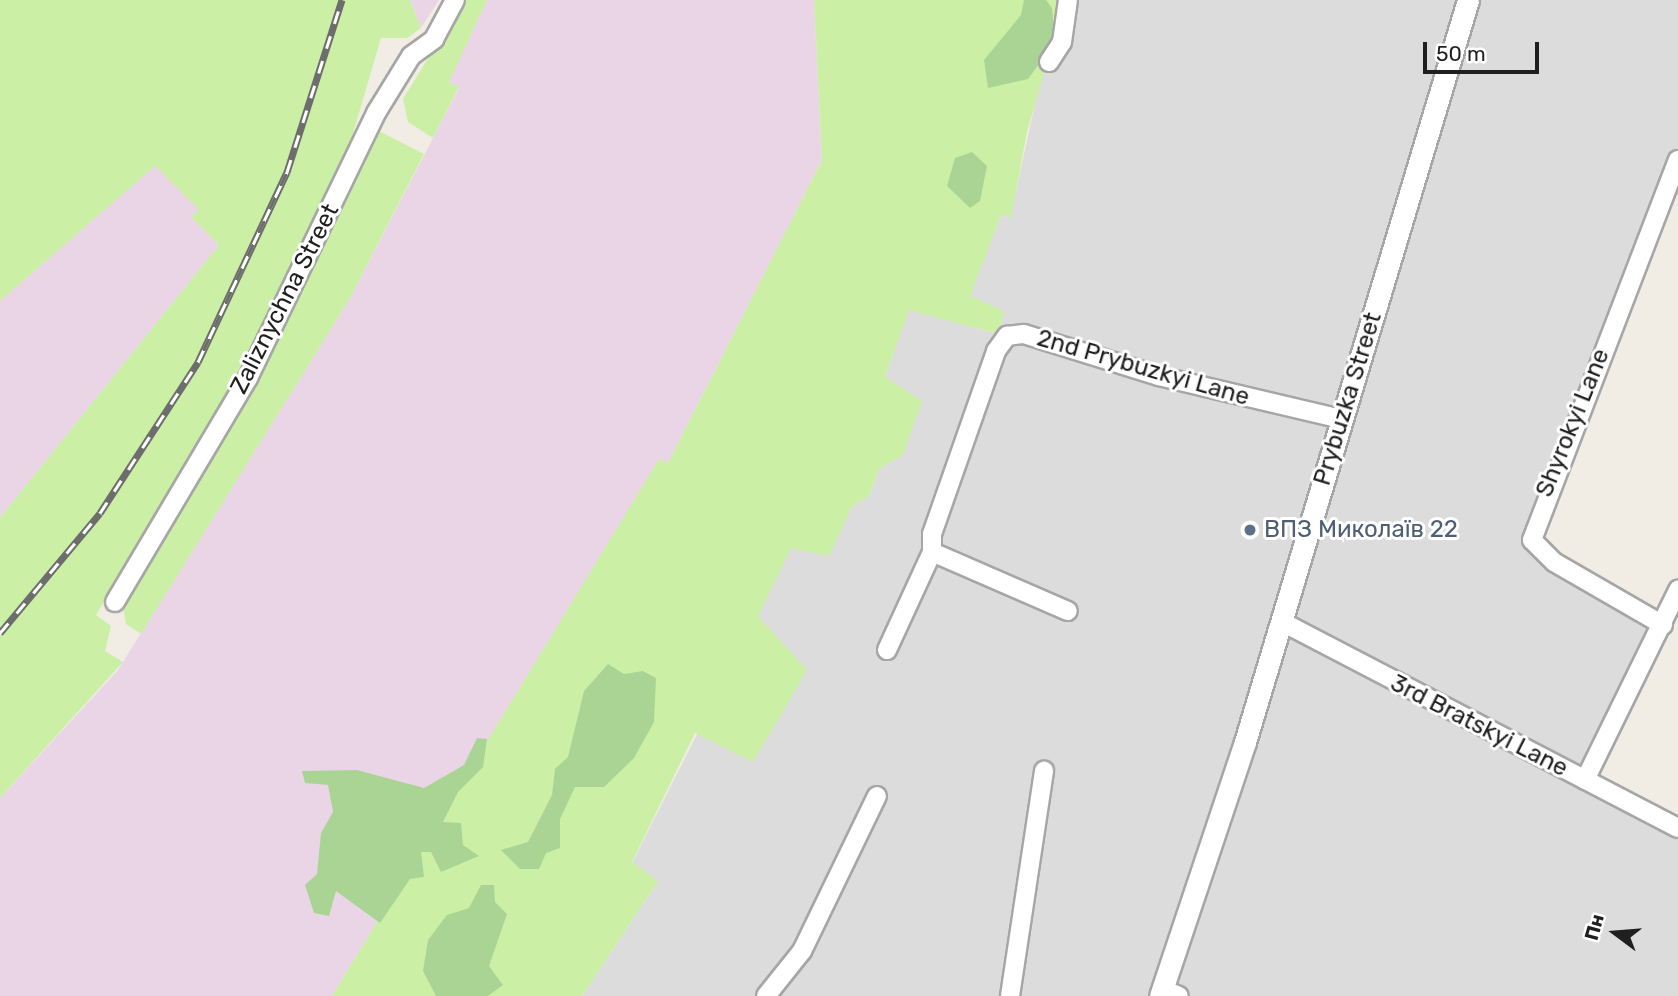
<!DOCTYPE html>
<meta charset="utf-8">
<style>
body{margin:0}
#map{position:relative;width:1678px;height:996px;overflow:hidden;background:#f1ece4;font-family:Rubik,sans-serif}
div>[style]{position:absolute}
.residential>*{inset:0;background:#dddcdc}
.industrial>*{inset:0;background:#ead5e7}
.grass>*{inset:0;background:#cbf0a5}
.forest>*{inset:0;background:#a9d494}
.roads{filter:drop-shadow(2px 0 #a6a6a6) drop-shadow(-2px 0 #a6a6a6) drop-shadow(0 2px #a6a6a6) drop-shadow(0 -2px #a6a6a6)}
.minor>*{height:18px;margin:-9px;padding:0 9px;transform-origin:9px;border-radius:9px;background:#fff}
.tertiary>*{height:21px;margin:-10.5px;padding:0 10.5px;transform-origin:10.5px;border-radius:10.5px;background:#fff}
.rail>*{height:7px;margin-top:-3.5px;transform-origin:0;background:repeating-linear-gradient(90deg,#fff 0 13px,#6d6d6d 0 26px);box-sizing:border-box;border-block:2px solid #6d6d6d}
.dots>*{width:19px;height:19px;translate:-50% -50%;box-sizing:border-box;border:4px solid #fff;border-radius:50%}
span{translate:-50% -50%;white-space:nowrap;text-align:center;line-height:1.15;-webkit-text-stroke:6px #fff;paint-order:stroke}
.street-label{font-size:24px;color:#1f1f1f}
.service-label{font-size:24px;color:#4e5e75}
.left{translate:0 -50%;text-align:left}
.north{position:absolute;left:1580px;top:898px;width:70px;height:70px;-webkit-text-stroke:5px #fff;paint-order:stroke;rotate:286deg;font-size:19px;font-weight:700;line-height:28px;text-align:center;color:#1f1f1f}
.north::after{content:'';display:block;margin:auto;width:24px;height:32px;background:#1f1f1f;clip-path:polygon(50% 0,100% 100%,50% 72%,0 100%)}
.scale{position:absolute;left:1423px;top:42px;width:116px;height:32px;box-sizing:border-box;border:4px solid #1f1f1f;border-top:0;padding-left:9px;font-size:21px;line-height:24px;white-space:nowrap;color:#1f1f1f;-webkit-text-stroke:5px #fff;paint-order:stroke}
</style>
<div id="map">
<div class="residential">
<div style="clip-path:polygon(1070px 0,1462px 0,1336px 410px,1005px 330px,889px 652px,999px 352px,1015px 337px,1326px 421px,1332px 428px,1156px 996px,1014px 996px,1053px 762px,1042px 760px,1006px 996px,772px 996px,798px 949px,761px 996px,582px 996px,658px 881px,632px 863px,791px 548px,829px 555px,852px 506px,869px 496px,879px 469px,903px 455px,885px 377px,909px 309px,998px 334px,969px 297px,1001px 215px,1010px 218px,1042px 72px)"></div>
<div style="clip-path:polygon(1473px 0,1678px 0,1678px 153px,1529px 540px,1652px 625px,1583px 772px,1288px 616px)"></div>
<div style="clip-path:polygon(1288px 631px,1678px 832px,1678px 996px,1186px 996px,1173px 988px)"></div>
</div>
<div class="industrial">
<div style="clip-path:polygon(343px 0,288px 172px,199px 362px,155px 436px,101px 513px,46px 583px,0 635px,99px 512px,197px 361px,286px 172px)"></div>
<div style="clip-path:polygon(410px 0,439px 0,421px 28px)"></div>
<div style="clip-path:polygon(487px 0,814px 0,822px 160px,668px 463px,659px 460px,332px 996px,0 996px,0 798px,118px 670px,349px 300px,459px 88px,448px 82px)"></div>
<div style="clip-path:polygon(155px 165px,200px 210px,191px 217px,219px 245px,0 518px,0 301px)"></div>
</div>
<div class="grass">
<div style="clip-path:polygon(0 0,340px 0,286px 172px,197px 361px,99px 512px,0 632px,0 518px,219px 245px,191px 217px,199px 210px,155px 166px,0 301px)"></div>
<div style="clip-path:polygon(343px 0,410px 0,421px 28px,407px 38px,381px 38px,347px 154px,240px 373px,96px 615px,111px 626px,105px 651px,123px 662px,0 798px,0 635px,101px 513px,199px 362px,288px 172px)"></div>
<div style="clip-path:polygon(464px 0,487px 0,449px 82px,459px 87px,433px 138px,408px 122px,403px 99px)"></div>
<div style="clip-path:polygon(814px 0,1065px 0,1027px 132px,1011px 218px,1001px 215px,970px 296px,1004px 311px,999px 334px,909px 310px,885px 377px,922px 401px,903px 455px,879px 469px,869px 496px,852px 506px,829px 556px,791px 548px,758px 616px,807px 670px,753px 762px,695px 733px,632px 862px,658px 881px,582px 996px,332px 996px,659px 459px,668px 463px,822px 160px)"></div>
<div style="clip-path:polygon(377px 130px,424px 154px,349px 300px,141px 634px,126px 624px,122px 600px)"></div>
</div>
<div class="forest">
<div style="clip-path:polygon(1024px 0,1046px 0,1052px 8px,1055px 42px,1028px 79px,988px 88px,984px 60px,1021px 15px)"></div>
<div style="clip-path:polygon(972px 152px,987px 166px,980px 201px,970px 208px,947px 186px,955px 158px)"></div>
<div style="clip-path:polygon(608px 664px,624px 674px,643px 671px,656px 678px,654px 722px,634px 758px,604px 787px,575px 787px,560px 819px,560px 848px,546px 853px,539px 869px,520px 869px,501px 850px,528px 842px,552px 795px,555px 769px,568px 757px,584px 691px)"></div>
<div style="clip-path:polygon(477px 738px,487px 739px,483px 767px,458px 792px,443px 822px,461px 823px,463px 845px,479px 856px,441px 872px,431px 852px,421px 852px,424px 877px,410px 879px,380px 923px,336px 891px,329px 916px,314px 913px,305px 885px,317px 874px,321px 833px,333px 812px,328px 785px,305px 783px,302px 771px,357px 770px,424px 788px,464px 765px)"></div>
<div style="clip-path:polygon(481px 885px,494px 885px,495px 902px,507px 914px,489px 966px,503px 985px,488px 996px,436px 996px,423px 971px,428px 940px,447px 915px,469px 908px)"></div>
</div>
<div class="roads">
<div class="minor">
<div style="left:1049px;top:62px;width:24px;rotate:-57deg"></div>
<div style="left:1062px;top:42px;width:42px;rotate:-81.9deg"></div>
<div style="left:932px;top:552px;width:148px;rotate:23.5deg"></div>
<div style="left:115px;top:602px;width:261px;rotate:-59.3deg"></div>
<div style="left:248px;top:378px;width:294px;rotate:-64.2deg"></div>
<div style="left:376px;top:113px;width:67px;rotate:-58.4deg"></div>
<div style="left:411px;top:56px;width:29px;rotate:-36deg"></div>
<div style="left:434px;top:39px;width:44px;rotate:-61.7deg"></div>
<div style="left:1282px;top:622px;width:446px;rotate:27.5deg"></div>
<div style="left:1663px;top:625px;width:126px;rotate:-150deg"></div>
<div style="left:1554px;top:562px;width:31px;rotate:-135deg"></div>
<div style="left:1532px;top:540px;width:407px;rotate:-69deg"></div>
<div style="left:887px;top:650px;width:108px;rotate:-65.3deg"></div>
<div style="left:932px;top:552px;width:18px;rotate:-90deg"></div>
<div style="left:932px;top:534px;width:194px;rotate:-70.7deg"></div>
<div style="left:996px;top:351px;width:19px;rotate:-54deg"></div>
<div style="left:1007px;top:336px;width:17px;rotate:-7deg"></div>
<div style="left:1024px;top:334px;width:141px;rotate:17.3deg"></div>
<div style="left:1159px;top:376px;width:187px;rotate:13.3deg"></div>
<div style="left:1585px;top:780px;width:212px;rotate:-63.9deg"></div>
<div style="left:1162px;top:989px;width:18px;rotate:22deg"></div>
<div style="left:766px;top:996px;width:58px;rotate:-51.3deg"></div>
<div style="left:802px;top:951px;width:172px;rotate:-64.2deg"></div>
<div style="left:1010px;top:996px;width:228px;rotate:-81.4deg"></div>
</div>
<div class="tertiary">
<div style="left:1160px;top:996px;width:268px;rotate:-71.5deg"></div>
<div style="left:1245px;top:742px;width:775px;rotate:-73.27deg"></div>
</div>
</div>
<div class="rail">
<div style="left:0;top:633px;width:156px;rotate:-50.2deg"></div>
<div style="left:100px;top:513px;width:180px;rotate:-57deg"></div>
<div style="left:198px;top:362px;width:210px;rotate:-64.9deg"></div>
<div style="left:287px;top:172px;width:181px;rotate:-72.3deg"></div>
</div>
<div class="dots">
<div style="left:1250px;top:530px;background:#5c6f8a"></div>
</div>
<div class="street-label">
<span style="left:285px;top:299px;rotate:-63deg">Zaliznychna Street</span>
<span style="left:1143px;top:368px;rotate:16deg">2nd Prybuzkyi Lane</span>
<span style="left:1348px;top:399px;rotate:-73deg">Prybuzka Street</span>
<span style="left:1573px;top:423px;rotate:-68deg">Shyrokyi Lane</span>
<span style="left:1479px;top:726px;rotate:27deg">3rd Bratskyi Lane</span>
</div>
<div class="service-label">
<span class="left" style="left:1264px;top:530px">ВПЗ Миколаїв 22</span>
</div>
<div class="north">Пн</div>
<div class="scale">50 m</div>
</div>
